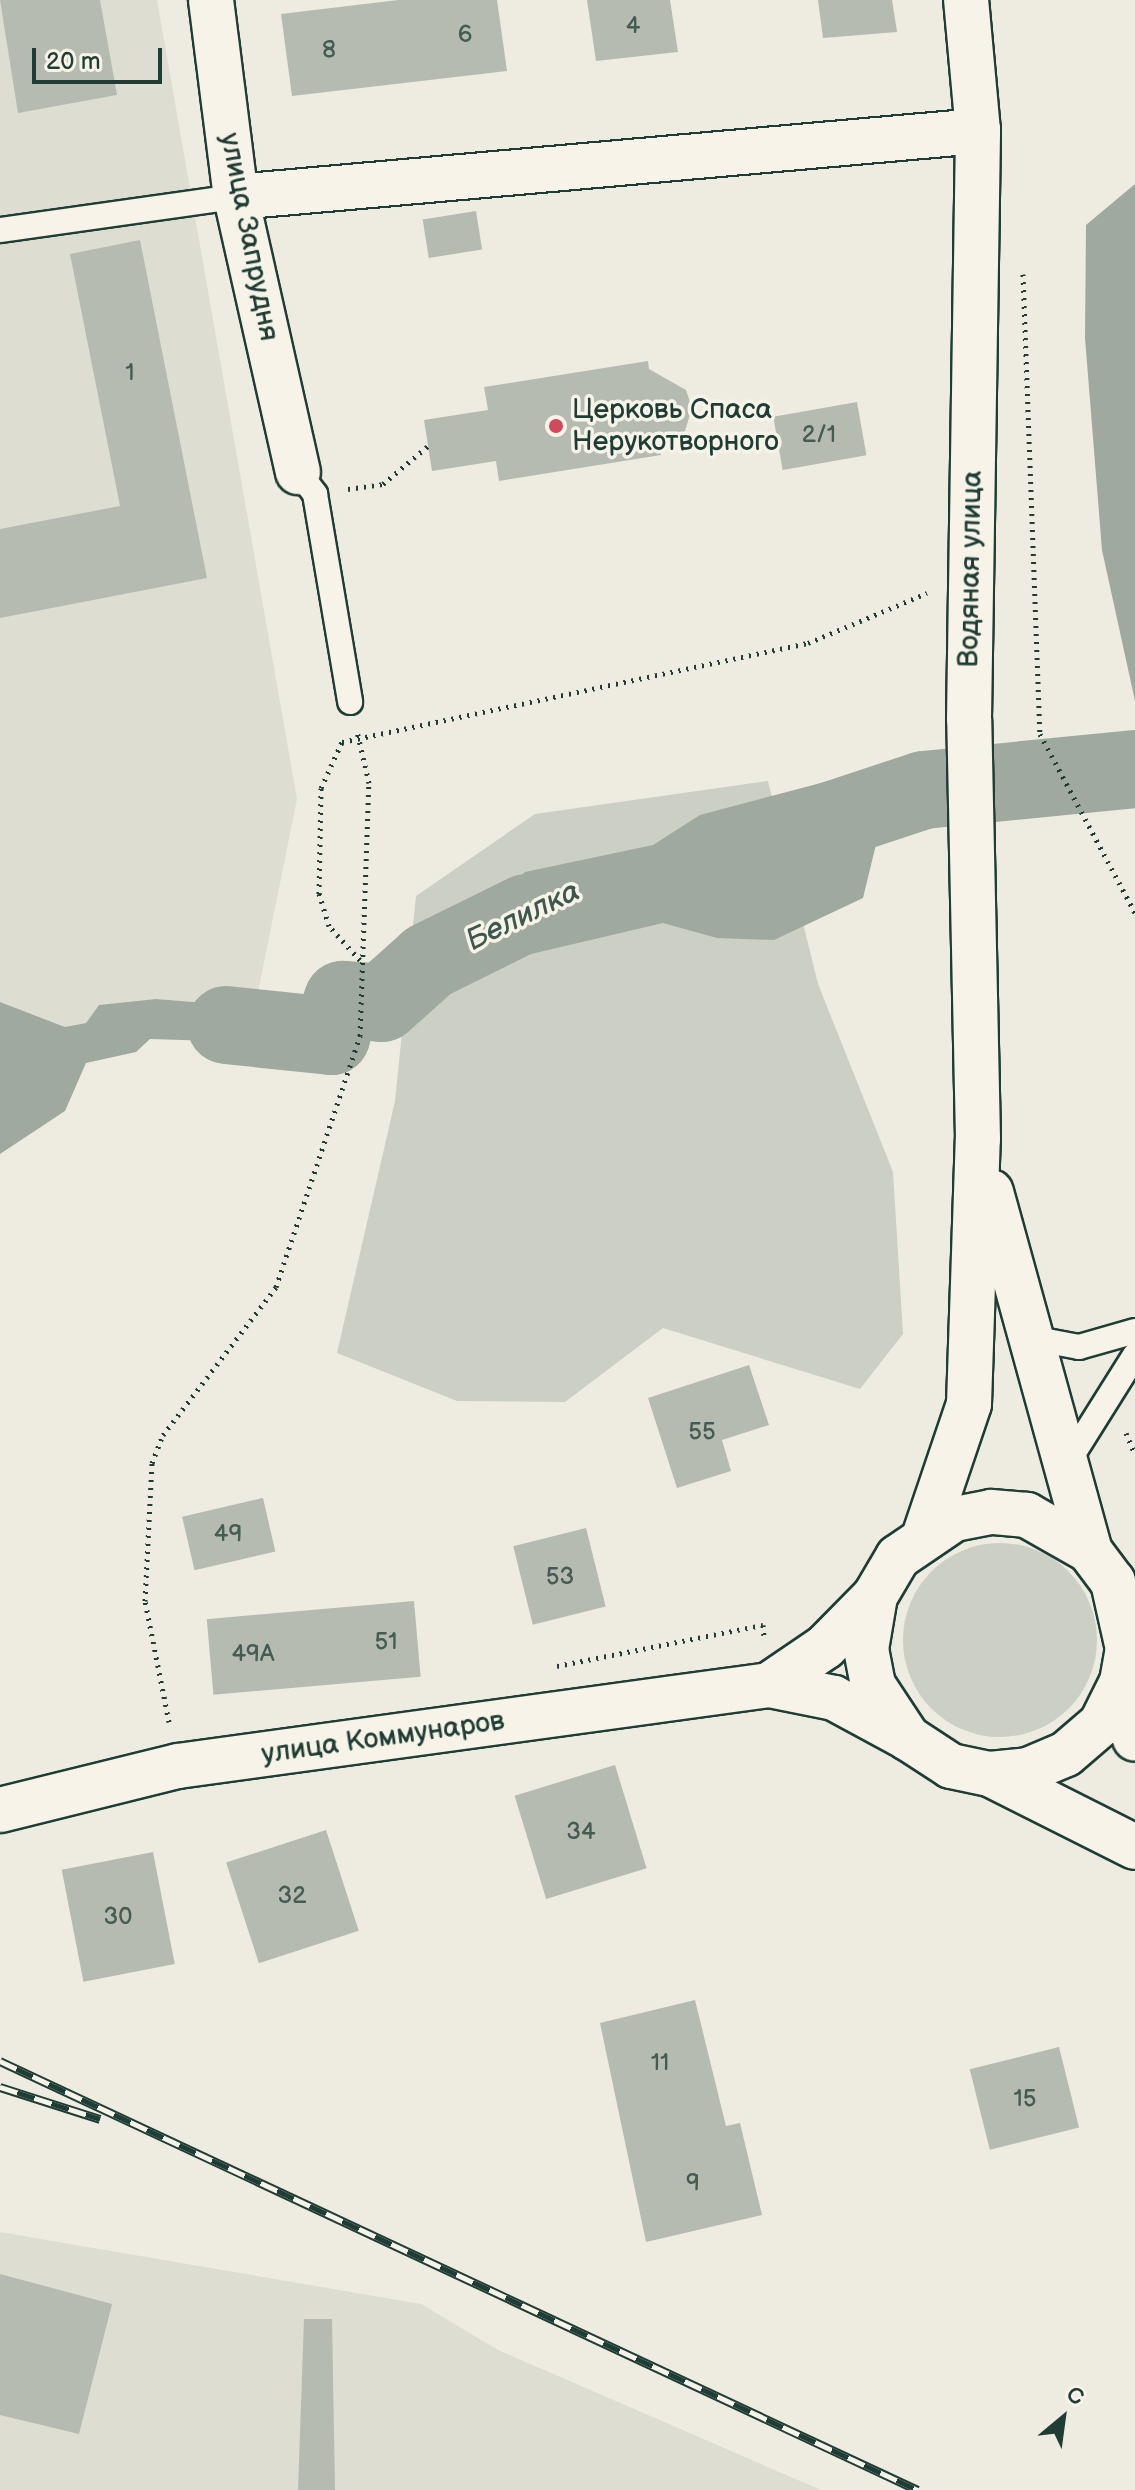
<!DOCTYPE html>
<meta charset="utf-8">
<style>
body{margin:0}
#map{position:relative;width:1135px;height:2490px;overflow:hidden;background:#eeece1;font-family:"Balsamiq Sans",sans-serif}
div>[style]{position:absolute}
.built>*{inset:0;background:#ddddd2}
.green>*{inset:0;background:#cccfc4}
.round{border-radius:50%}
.water>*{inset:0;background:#9fa99f}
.river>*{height:78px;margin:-39px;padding:0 39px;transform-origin:39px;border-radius:39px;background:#9fa99f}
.building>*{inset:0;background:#b5bbb0;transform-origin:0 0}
.path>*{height:5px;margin-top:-2.5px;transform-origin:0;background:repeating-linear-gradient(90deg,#1f3d34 0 2px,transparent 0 8px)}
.roads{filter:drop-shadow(2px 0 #1f3d34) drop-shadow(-2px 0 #1f3d34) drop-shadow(0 2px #1f3d34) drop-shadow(0 -2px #1f3d34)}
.service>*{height:24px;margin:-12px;padding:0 12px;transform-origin:12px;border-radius:12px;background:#f7f3e8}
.minor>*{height:44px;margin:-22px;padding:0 22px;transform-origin:22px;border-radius:22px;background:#f7f3e8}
.tertiary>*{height:44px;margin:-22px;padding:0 22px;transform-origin:22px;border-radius:22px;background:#f7f3e8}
.rail>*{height:9px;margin-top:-4.5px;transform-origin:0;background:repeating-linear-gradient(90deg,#f7f3e8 0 18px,#1f3d34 0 36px);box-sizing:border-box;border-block:2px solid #1f3d34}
.dots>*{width:22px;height:22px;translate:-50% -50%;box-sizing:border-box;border:4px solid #f7f3e8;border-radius:50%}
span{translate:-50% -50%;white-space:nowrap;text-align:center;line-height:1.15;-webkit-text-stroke:7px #f7f3e8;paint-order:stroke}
.number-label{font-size:24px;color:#445c53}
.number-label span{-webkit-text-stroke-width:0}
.street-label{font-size:28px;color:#1f3d34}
.poi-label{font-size:28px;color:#1f3d34}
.left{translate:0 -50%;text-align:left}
.water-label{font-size:30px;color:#3f584f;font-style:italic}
.north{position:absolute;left:1023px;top:2378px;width:80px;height:80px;-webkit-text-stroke:6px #f7f3e8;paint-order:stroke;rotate:29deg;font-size:22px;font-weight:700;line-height:32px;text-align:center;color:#1f3d34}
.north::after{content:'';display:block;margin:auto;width:28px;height:36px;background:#1f3d34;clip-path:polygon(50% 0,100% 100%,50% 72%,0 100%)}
.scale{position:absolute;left:32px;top:48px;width:130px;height:36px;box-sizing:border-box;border:4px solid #1f3d34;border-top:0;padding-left:10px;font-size:24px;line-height:28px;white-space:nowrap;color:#1f3d34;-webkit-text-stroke:6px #f7f3e8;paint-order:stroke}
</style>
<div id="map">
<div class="built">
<div style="clip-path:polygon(0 0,157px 0,297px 799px,255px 1007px,156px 999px,99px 1005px,86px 1023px,65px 1027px,0 1002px)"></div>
<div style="clip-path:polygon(0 2232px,421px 2304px,498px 2350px,821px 2490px,0 2490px)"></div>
</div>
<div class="green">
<div style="clip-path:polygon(768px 781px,818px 984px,893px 1172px,903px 1334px,860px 1389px,663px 1328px,565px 1402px,457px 1401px,337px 1353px,395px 1101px,416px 896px,535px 814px)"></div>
<div class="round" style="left:903px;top:1543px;width:194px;height:194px"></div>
</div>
<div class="water">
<div style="clip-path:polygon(1135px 184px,1135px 701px,1102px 550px,1085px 338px,1086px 225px)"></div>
<div style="clip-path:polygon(855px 774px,920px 775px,924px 790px,880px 828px,863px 898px,774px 940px,717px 938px,663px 923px,514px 958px,429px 961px,525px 872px,653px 845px,700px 815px)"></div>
<div style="clip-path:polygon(156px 999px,255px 1007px,331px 1036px,302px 1057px,214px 1041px,150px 1039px,136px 1052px,86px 1063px,65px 1111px,0 1154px,0 1002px,65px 1027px,86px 1023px,99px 1005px)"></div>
</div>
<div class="river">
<div style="left:824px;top:823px;width:105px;rotate:-18.3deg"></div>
<div style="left:924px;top:790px;width:212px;rotate:-5.7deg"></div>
<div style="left:226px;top:1025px;width:106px;rotate:6deg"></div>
<div style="left:331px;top:1036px;width:38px;rotate:-72deg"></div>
<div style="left:343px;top:1000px;width:39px;rotate:4deg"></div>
<div style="left:382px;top:1003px;width:63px;rotate:-41.8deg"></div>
<div style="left:429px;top:961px;width:108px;rotate:-26.3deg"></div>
</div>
<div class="building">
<div style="clip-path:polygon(0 0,100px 0,117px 95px,18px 113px)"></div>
<div style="clip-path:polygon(398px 0,497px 0,507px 71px,292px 96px,281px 14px)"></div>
<div style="clip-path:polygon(587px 0,670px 0,678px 52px,596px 61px)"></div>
<div style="clip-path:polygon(818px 0,892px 0,897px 32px,823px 38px)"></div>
<div style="left:476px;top:211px;width:39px;height:54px;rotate:81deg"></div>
<div style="clip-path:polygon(140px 240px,207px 578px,0 618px,0 529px,120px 506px,70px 254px)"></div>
<div style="clip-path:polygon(648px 361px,649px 369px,686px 390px,692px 408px,685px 431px,660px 448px,661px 455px,499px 481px,496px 461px,432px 471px,424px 420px,488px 410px,484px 387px)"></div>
<div style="left:857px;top:402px;width:54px;height:85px;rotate:80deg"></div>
<div style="clip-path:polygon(749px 1365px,769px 1425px,722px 1440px,731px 1471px,677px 1488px,648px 1398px)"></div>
<div style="left:263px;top:1498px;width:55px;height:83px;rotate:77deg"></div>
<div style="left:586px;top:1528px;width:81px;height:75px;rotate:76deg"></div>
<div style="left:414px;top:1601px;width:76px;height:208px;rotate:85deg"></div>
<div style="left:615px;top:1765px;width:108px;height:105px;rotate:73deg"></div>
<div style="left:326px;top:1830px;width:106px;height:105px;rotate:72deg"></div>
<div style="left:153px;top:1852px;width:114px;height:93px;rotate:79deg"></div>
<div style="clip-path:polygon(695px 2000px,726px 2126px,740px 2123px,762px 2215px,646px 2242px,600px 2023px)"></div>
<div style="left:1059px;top:2047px;width:83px;height:92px;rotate:76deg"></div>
<div style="clip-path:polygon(0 2274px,112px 2304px,79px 2434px,0 2415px)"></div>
<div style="clip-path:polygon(304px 2319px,332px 2319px,335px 2490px,298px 2490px)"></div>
</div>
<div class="path">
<div style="left:1023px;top:274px;width:460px;rotate:87.9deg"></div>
<div style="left:1040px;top:734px;width:203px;rotate:62deg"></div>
<div style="left:348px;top:489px;width:35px;rotate:-8deg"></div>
<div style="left:383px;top:484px;width:59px;rotate:-40.2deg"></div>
<div style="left:360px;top:960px;width:46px;rotate:-132.4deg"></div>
<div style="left:329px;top:926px;width:34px;rotate:-107deg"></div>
<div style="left:319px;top:894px;width:106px;rotate:-88.9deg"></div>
<div style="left:321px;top:788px;width:51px;rotate:-65.5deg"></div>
<div style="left:342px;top:742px;width:476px;rotate:-12deg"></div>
<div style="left:808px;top:643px;width:129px;rotate:-22.8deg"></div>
<div style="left:1126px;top:1433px;width:23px;rotate:67deg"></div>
<div style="left:557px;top:1666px;width:210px;rotate:-11.3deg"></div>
<div style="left:763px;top:1625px;width:12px;rotate:85deg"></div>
<div style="left:169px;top:1722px;width:123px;rotate:-101.2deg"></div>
<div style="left:145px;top:1601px;width:138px;rotate:-87.1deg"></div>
<div style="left:152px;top:1463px;width:30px;rotate:-69deg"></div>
<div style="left:163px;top:1435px;width:186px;rotate:-52.6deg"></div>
<div style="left:276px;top:1287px;width:265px;rotate:-71.5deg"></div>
<div style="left:360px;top:1036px;width:253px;rotate:-88deg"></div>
<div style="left:369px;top:783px;width:53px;rotate:-103deg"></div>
</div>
<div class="roads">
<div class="service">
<div style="left:0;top:230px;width:238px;rotate:-8deg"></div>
<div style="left:298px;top:472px;width:28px;rotate:52deg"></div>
<div style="left:315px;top:494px;width:211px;rotate:80.4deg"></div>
<div style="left:1026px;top:1337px;width:54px;rotate:10.7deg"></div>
<div style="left:1079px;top:1347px;width:58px;rotate:-15.9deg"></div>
<div style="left:1066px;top:1465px;width:130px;rotate:-57.9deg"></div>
</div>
<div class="minor">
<div style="left:211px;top:0;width:199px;rotate:82.8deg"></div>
<div style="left:236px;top:197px;width:282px;rotate:77.3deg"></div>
<div style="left:236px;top:197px;width:745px;rotate:-5.08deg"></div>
<div style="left:769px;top:1685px;width:68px;rotate:-34.2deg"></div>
<div style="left:825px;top:1647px;width:71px;rotate:-45.6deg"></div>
<div style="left:0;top:1810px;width:183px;rotate:-13.9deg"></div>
<div style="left:178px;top:1766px;width:597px;rotate:-7.8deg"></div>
<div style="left:769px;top:1685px;width:66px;rotate:11.3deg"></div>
<div style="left:834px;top:1698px;width:84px;rotate:28.4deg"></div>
</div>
<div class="tertiary">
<div style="left:991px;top:1192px;width:372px;rotate:74.6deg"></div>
<div style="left:925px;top:1534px;width:137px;rotate:-71.3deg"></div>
<div style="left:969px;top:1404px;width:265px;rotate:-88.1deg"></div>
<div style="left:978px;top:1139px;width:420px;rotate:-91.2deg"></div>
<div style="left:969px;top:719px;width:588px;rotate:-89.12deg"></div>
<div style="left:978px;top:131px;width:132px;rotate:-95.2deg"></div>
<div style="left:1122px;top:1682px;width:58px;rotate:77.2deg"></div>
<div style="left:990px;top:1774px;width:38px;rotate:-6deg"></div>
<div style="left:1028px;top:1770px;width:41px;rotate:-22.8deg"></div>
<div style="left:1066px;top:1754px;width:46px;rotate:-40.6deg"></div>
<div style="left:1101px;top:1724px;width:47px;rotate:-63.4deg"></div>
<div style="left:1122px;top:1682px;width:34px;rotate:-80deg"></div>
<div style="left:1128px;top:1649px;width:69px;rotate:-102.6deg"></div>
<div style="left:1113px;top:1582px;width:39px;rotate:-127deg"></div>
<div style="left:1090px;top:1551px;width:73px;rotate:-150.3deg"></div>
<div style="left:1027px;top:1515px;width:36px;rotate:-175deg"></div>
<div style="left:991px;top:1512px;width:38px;rotate:169deg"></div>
<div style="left:954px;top:1519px;width:68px;rotate:145.8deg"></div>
<div style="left:898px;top:1557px;width:45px;rotate:120.5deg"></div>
<div style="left:875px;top:1596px;width:54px;rotate:99.6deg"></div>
<div style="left:866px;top:1649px;width:37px;rotate:79deg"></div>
<div style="left:873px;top:1685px;width:64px;rotate:56.6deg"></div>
<div style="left:908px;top:1738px;width:51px;rotate:33.1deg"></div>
<div style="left:951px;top:1766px;width:40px;rotate:12deg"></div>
<div style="left:990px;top:1774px;width:162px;rotate:26.7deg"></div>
</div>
</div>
<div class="rail">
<div style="left:0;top:2061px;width:1013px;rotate:25.05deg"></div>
<div style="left:0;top:2087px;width:105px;rotate:17.7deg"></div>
</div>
<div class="dots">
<div style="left:556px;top:426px;background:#d1495b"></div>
</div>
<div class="number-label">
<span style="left:633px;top:26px">4</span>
<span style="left:465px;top:35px">6</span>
<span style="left:329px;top:50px">8</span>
<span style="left:130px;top:373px">1</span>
<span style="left:819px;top:435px">2/1</span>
<span style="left:702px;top:1432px">55</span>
<span style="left:228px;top:1534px">49</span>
<span style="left:560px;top:1577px">53</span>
<span style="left:386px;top:1642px">51</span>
<span style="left:253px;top:1654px">49А</span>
<span style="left:581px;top:1832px">34</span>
<span style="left:292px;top:1896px">32</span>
<span style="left:118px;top:1917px">30</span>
<span style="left:660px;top:2063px">11</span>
<span style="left:1025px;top:2099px">15</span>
<span style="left:693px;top:2183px">9</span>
</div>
<div class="street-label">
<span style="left:249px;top:237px;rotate:79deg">улица Запрудня</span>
<span style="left:971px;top:569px;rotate:-89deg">Водяная улица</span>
<span style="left:383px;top:1738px;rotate:-8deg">улица Коммунаров</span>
</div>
<div class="poi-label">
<span class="left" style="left:572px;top:426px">Церковь Спаса<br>Нерукотворного</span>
</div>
<div class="water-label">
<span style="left:523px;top:916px;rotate:-26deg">Белилка</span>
</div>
<div class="north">С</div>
<div class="scale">20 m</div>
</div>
